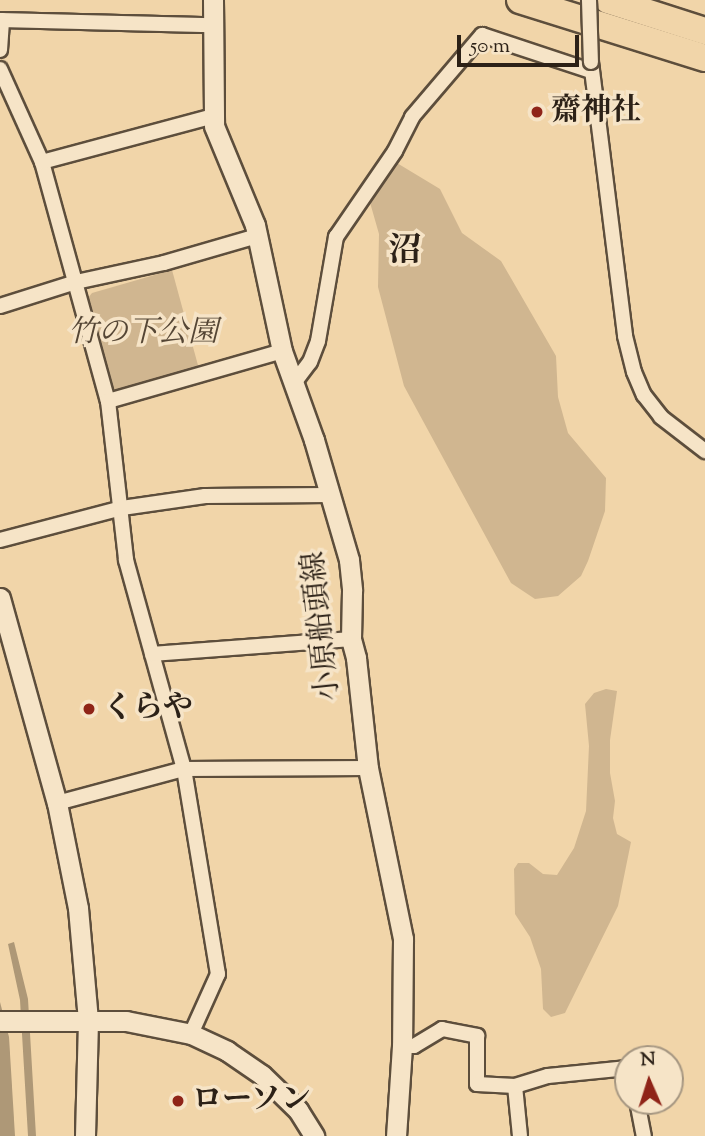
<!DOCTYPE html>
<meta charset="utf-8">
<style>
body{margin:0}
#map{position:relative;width:705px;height:1136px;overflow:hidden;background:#f1d5a9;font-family:"Sorts Mill Goudy","Noto Serif JP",serif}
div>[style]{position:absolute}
.green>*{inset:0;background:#d0b690}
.water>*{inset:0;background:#ae9877}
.roads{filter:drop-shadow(2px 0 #5d4e3c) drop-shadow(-2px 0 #5d4e3c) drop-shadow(0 2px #5d4e3c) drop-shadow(0 -2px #5d4e3c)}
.street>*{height:14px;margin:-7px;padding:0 7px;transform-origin:7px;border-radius:7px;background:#f6e4c7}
.secondary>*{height:19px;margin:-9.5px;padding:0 9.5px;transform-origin:9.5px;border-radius:9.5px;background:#f6e4c7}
.highway>*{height:26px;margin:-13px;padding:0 13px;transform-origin:13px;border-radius:13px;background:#f1d5a9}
.bridges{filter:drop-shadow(2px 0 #5d4e3c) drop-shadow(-2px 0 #5d4e3c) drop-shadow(0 2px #5d4e3c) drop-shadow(0 -2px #5d4e3c)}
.street-bridge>*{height:14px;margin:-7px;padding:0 7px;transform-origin:7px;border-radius:7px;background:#f6e4c7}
.dots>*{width:19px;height:19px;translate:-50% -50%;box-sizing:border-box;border:4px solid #f6e4c7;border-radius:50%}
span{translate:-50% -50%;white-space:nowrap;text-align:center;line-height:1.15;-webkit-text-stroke:7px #f6e4c7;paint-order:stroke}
.poi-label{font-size:30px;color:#2c2117;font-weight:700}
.left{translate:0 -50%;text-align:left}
.park-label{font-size:30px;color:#554635;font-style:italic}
.street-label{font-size:30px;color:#2c2117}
.quarter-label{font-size:33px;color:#2c2117;font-weight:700}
.north{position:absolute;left:614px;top:1045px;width:70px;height:70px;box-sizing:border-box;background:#f6e4c7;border:2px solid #a59681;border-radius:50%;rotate:357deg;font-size:19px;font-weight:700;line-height:28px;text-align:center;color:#2c2117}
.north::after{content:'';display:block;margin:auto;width:24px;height:32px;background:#8f2418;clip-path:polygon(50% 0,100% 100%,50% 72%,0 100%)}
.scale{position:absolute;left:457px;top:35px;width:122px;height:32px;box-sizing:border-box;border:4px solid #2c2117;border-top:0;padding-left:9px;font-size:21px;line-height:24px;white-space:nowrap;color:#2c2117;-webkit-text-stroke:5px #f6e4c7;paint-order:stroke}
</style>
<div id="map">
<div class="green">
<div style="clip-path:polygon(392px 160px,440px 189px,462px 233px,501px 261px,556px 356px,558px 397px,568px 433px,606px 478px,605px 511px,588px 561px,581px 576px,558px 596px,535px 599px,511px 583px,404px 386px,378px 287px,379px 234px,369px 199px,374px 165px)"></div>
<div style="clip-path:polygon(172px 270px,199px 369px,118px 391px,112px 387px,88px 298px,92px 293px)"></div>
<div style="clip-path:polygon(606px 689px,617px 691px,610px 740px,610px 773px,615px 801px,613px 818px,617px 834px,631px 842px,618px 906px,565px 1013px,551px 1017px,543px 1009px,541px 969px,530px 937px,515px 914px,514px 869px,518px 863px,529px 863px,543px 874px,557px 875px,574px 848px,586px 811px,589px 746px,585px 704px,594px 693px)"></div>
</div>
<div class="water">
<div style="clip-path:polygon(14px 942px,28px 999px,36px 1136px,28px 1136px,20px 1000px,8px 944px)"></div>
<div style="clip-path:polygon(0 1002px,9px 1037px,15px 1136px,0 1136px)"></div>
</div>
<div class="roads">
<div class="street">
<div style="left:0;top:20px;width:212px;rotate:1.4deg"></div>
<div style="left:0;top:50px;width:30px;rotate:-86deg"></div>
<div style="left:591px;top:62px;width:276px;rotate:82.9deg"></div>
<div style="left:625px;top:336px;width:37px;rotate:76deg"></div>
<div style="left:634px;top:372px;width:25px;rotate:67deg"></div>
<div style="left:644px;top:395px;width:28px;rotate:52deg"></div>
<div style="left:661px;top:417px;width:56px;rotate:37.7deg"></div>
<div style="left:0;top:69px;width:102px;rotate:65.7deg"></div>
<div style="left:42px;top:162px;width:248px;rotate:74.6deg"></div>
<div style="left:108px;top:401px;width:160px;rotate:83.5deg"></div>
<div style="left:126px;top:560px;width:217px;rotate:74.5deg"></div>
<div style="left:184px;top:769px;width:208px;rotate:80.6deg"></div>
<div style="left:218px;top:974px;width:66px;rotate:114.2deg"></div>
<div style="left:42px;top:162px;width:178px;rotate:-15deg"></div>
<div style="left:0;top:306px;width:80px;rotate:-17.5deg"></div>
<div style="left:76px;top:282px;width:90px;rotate:-12.2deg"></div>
<div style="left:164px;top:263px;width:97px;rotate:-16.2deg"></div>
<div style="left:294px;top:383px;width:26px;rotate:-53deg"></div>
<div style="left:310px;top:362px;width:22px;rotate:-69deg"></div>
<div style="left:318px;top:341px;width:106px;rotate:-80.2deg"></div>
<div style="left:336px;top:237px;width:104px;rotate:-55.5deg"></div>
<div style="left:395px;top:151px;width:38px;rotate:-63deg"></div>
<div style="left:412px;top:117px;width:108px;rotate:-49.5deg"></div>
<div style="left:482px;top:35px;width:115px;rotate:18.3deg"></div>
<div style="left:108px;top:401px;width:181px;rotate:-16deg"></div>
<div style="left:0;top:540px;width:126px;rotate:-14.7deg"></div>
<div style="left:122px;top:508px;width:84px;rotate:-8.2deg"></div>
<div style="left:205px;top:496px;width:123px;rotate:-0.5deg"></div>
<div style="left:152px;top:654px;width:200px;rotate:-4.3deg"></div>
<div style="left:57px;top:803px;width:131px;rotate:-15deg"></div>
<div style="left:184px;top:769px;width:184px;rotate:-0.3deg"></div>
<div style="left:402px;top:1046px;width:12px"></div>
<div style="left:414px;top:1046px;width:33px;rotate:-31deg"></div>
<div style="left:442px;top:1029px;width:36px;rotate:11deg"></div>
<div style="left:477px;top:1036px;width:48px;rotate:90deg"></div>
<div style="left:477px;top:1084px;width:38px;rotate:3deg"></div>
<div style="left:515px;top:1086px;width:50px;rotate:84.3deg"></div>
<div style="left:515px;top:1086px;width:34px;rotate:-17deg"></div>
<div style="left:548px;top:1076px;width:80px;rotate:-5.7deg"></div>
<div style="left:637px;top:1101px;width:36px;rotate:79deg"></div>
</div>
<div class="secondary">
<div style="left:213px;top:0;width:126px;rotate:89.5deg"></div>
<div style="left:214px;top:126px;width:107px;rotate:67.5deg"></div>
<div style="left:255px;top:225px;width:129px;rotate:77.9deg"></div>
<div style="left:282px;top:351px;width:95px;rotate:70.2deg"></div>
<div style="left:314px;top:440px;width:125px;rotate:73.7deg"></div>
<div style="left:349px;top:560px;width:31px;rotate:84deg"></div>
<div style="left:352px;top:591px;width:48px;rotate:91.2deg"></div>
<div style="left:351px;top:639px;width:20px;rotate:75deg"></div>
<div style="left:356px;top:658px;width:111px;rotate:83.8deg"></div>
<div style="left:368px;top:768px;width:175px;rotate:78.4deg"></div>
<div style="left:403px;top:939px;width:107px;rotate:90.5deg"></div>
<div style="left:402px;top:1046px;width:90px;rotate:93.8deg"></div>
<div style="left:0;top:598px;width:213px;rotate:74.5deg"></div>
<div style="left:57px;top:803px;width:107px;rotate:78.7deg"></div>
<div style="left:78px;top:908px;width:113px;rotate:84.9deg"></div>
<div style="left:88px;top:1021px;width:115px;rotate:91.5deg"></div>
<div style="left:0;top:1021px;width:126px"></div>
<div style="left:126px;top:1021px;width:66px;rotate:11.3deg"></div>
<div style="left:191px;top:1034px;width:40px;rotate:25deg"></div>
<div style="left:227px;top:1051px;width:42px;rotate:34.4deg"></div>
<div style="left:262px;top:1075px;width:50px;rotate:44.2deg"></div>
<div style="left:298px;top:1110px;width:31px;rotate:58deg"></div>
</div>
<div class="highway">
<div style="left:520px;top:0;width:194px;rotate:17.4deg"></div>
<div style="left:608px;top:0;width:102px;rotate:17.7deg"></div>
</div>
</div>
<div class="bridges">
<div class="street-bridge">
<div style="left:589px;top:0;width:62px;rotate:88.2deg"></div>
</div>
</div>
<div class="dots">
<div style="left:537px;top:112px;background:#8f2418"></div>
<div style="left:89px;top:709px;background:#8f2418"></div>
<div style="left:178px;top:1101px;background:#8f2418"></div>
</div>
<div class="poi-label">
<span class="left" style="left:551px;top:112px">齋神社</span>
<span class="left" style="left:103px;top:709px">くらや</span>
<span class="left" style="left:192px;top:1101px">ローソン</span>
</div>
<div class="park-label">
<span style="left:143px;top:334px">竹の下公園</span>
</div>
<div class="street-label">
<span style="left:323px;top:626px;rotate:-96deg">小原船頭線</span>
</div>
<div class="quarter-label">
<span style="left:405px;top:253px">沼</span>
</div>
<div class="north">N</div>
<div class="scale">50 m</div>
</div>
